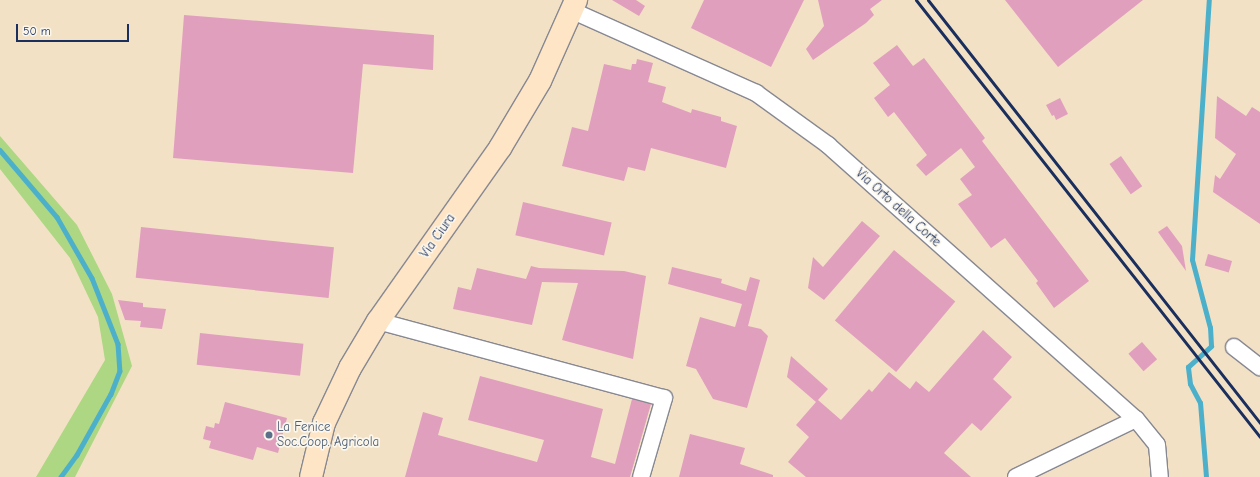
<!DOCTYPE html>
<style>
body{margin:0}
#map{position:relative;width:1260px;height:477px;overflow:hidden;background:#f3e1c6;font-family:"Comic Neue",sans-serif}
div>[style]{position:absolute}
.green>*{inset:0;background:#add782}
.stream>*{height:4.5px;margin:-2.25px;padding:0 2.25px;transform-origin:2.25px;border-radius:2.25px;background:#4cb0cb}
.building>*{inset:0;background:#e19fbe;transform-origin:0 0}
.roads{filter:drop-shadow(1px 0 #878892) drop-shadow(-1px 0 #878892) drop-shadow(0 1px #878892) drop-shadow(0 -1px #878892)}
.minor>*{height:16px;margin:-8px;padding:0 8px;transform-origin:8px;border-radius:8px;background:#fff}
.secondary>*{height:22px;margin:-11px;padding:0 11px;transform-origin:11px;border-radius:11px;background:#fde5c5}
.rail>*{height:3px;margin:-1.5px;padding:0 1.5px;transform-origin:1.5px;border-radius:1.5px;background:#1b2f5e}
.dots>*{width:11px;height:11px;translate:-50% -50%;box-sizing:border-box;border:2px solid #fbf7ec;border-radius:50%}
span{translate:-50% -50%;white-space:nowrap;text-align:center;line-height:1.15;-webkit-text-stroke:3.5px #fbf7ec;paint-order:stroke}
.street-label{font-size:13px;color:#1b2f5e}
.service-label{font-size:13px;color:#4e5e75}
.left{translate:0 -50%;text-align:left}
.scale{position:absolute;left:16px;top:24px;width:113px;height:18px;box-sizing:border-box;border:2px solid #1b2f5e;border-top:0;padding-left:5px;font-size:12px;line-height:14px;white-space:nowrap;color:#1b2f5e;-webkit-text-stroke:3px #fbf7ec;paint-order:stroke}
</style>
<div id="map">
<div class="green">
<div style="clip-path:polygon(0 136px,77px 225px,112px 294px,132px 366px,75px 477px,36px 477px,105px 360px,98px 317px,70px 258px,0 169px)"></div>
</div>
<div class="stream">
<div style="left:0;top:150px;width:88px;rotate:49.6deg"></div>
<div style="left:57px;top:217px;width:70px;rotate:60.2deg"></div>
<div style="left:92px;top:278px;width:71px;rotate:68.5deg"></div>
<div style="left:118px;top:344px;width:27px;rotate:86deg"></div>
<div style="left:120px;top:371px;width:25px;rotate:111deg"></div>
<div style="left:111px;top:394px;width:70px;rotate:119.1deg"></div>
<div style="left:77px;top:455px;width:27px;rotate:126deg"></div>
<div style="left:1206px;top:477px;width:74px;rotate:-94.6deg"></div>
<div style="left:1200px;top:403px;width:21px;rotate:-118deg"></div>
<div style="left:1190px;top:384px;width:17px;rotate:-97deg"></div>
<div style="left:1188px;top:367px;width:31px;rotate:-42deg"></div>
<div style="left:1211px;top:346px;width:18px;rotate:-93deg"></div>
<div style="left:1210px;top:328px;width:70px;rotate:-104.8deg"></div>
<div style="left:1192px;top:260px;width:261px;rotate:-86.3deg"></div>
</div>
<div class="building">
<div style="clip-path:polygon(612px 0,636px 0,645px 6px,639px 16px)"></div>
<div style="clip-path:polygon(704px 0,804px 0,771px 67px,691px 28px)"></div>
<div style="clip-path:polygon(818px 0,882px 0,870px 9px,874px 15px,866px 23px,813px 60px,806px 49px,824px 26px)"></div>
<div style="clip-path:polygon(1005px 0,1143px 0,1058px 67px)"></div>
<div style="clip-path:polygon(184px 15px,434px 35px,433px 70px,363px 64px,353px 173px,173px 158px)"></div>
<div style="clip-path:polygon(897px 45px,913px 66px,924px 58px,985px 138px,982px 141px,1089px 281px,1054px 308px,1036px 283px,1038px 281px,1005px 238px,991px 248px,958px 204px,972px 195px,960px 179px,975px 167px,961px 148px,926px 176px,916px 165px,927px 155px,894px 112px,888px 117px,874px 98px,890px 85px,873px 63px)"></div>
<div style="clip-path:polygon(637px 59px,653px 63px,648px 82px,666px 87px,662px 102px,691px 113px,692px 109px,721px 117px,721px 121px,737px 126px,726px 168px,651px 148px,645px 171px,628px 167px,624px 181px,562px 166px,572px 127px,588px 131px,604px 64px,631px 70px,632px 64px,636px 64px)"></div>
<div style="clip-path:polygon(1217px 96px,1246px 116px,1252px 107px,1260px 112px,1260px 224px,1213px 192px,1215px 175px,1220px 179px,1236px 154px,1215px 138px)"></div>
<div style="clip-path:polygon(1060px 98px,1068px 114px,1056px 120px,1054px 115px,1052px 116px,1046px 105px)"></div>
<div style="left:1121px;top:156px;width:37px;height:14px;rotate:55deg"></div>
<div style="left:523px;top:202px;width:91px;height:34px;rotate:13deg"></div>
<div style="clip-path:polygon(862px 221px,880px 236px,824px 300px,808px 288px,813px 257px,823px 267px)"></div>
<div style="clip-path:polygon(1167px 226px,1182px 246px,1186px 271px,1158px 232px)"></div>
<div style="left:141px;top:227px;width:194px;height:51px;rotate:6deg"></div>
<div style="left:894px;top:250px;width:80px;height:92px;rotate:40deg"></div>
<div style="left:1208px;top:254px;width:25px;height:12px;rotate:16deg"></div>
<div style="clip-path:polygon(531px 266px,539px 268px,624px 271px,646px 276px,633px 359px,562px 340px,578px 283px,542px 282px,532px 325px,453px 309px,458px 287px,471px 290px,477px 268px,526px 279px)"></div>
<div style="clip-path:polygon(672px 267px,722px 279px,721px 283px,746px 291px,750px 277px,760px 280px,748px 326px,761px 329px,768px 336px,747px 408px,713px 399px,696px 369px,686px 366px,700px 317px,735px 327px,742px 304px,668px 284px)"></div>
<div style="clip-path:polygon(118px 300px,143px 303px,143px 307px,166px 309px,162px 329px,140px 327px,141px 321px,125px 320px)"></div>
<div style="clip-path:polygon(983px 330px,1012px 357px,993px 379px,1012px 397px,981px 431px,972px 423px,944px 453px,971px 477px,806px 477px,788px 462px,809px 437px,796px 425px,816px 402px,787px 377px,791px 356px,828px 389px,818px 400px,841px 420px,869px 389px,872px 392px,889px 372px,910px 389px,916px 381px,929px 392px)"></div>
<div style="left:200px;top:333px;width:104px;height:32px;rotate:6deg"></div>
<div style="left:1142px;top:342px;width:23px;height:18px;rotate:49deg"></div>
<div style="clip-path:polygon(480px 376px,603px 409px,591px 457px,615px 464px,632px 399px,651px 404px,630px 477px,405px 477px,423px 412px,443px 418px,438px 435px,537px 462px,544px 440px,468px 420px)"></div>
<div style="clip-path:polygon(225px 402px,287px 418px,278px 453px,257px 447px,253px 460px,209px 448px,211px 441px,203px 439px,206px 426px,214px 428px,215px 423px,219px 424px)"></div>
<div style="clip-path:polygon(690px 434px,745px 448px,740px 464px,773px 475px,773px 477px,679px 477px)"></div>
</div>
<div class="roads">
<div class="minor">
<div style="left:573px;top:11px;width:201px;rotate:24.1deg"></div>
<div style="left:756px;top:93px;width:89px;rotate:35.8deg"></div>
<div style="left:828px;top:145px;width:412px;rotate:41.7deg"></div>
<div style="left:1136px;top:419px;width:33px;rotate:51deg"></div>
<div style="left:1157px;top:445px;width:32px;rotate:85deg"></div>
<div style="left:378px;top:321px;width:296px;rotate:15.1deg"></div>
<div style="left:664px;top:398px;width:82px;rotate:106.2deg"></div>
<div style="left:1234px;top:347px;width:33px;rotate:38deg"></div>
<div style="left:1016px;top:477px;width:133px;rotate:-25.8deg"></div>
</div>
<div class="secondary">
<div style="left:311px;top:477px;width:56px;rotate:-76.5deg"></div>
<div style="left:324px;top:423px;width:61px;rotate:-64.7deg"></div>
<div style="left:350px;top:368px;width:55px;rotate:-59.2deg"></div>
<div style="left:378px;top:321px;width:212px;rotate:-54.8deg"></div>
<div style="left:500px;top:148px;width:78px;rotate:-59.2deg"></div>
<div style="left:540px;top:81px;width:89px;rotate:-66deg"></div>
</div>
</div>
<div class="rail">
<div style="left:916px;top:0;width:556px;rotate:51.79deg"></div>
<div style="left:928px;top:0;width:538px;rotate:51.87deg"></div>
</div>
<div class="dots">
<div style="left:269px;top:435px;background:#5c6f8a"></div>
</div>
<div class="street-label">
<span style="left:898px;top:208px;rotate:42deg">Via Orto della Corte</span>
<span style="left:438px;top:236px;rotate:-55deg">Via Ciura</span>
</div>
<div class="service-label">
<span class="left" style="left:277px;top:435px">La Fenice<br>Soc.Coop. Agricola</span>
</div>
<div class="scale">50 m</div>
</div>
